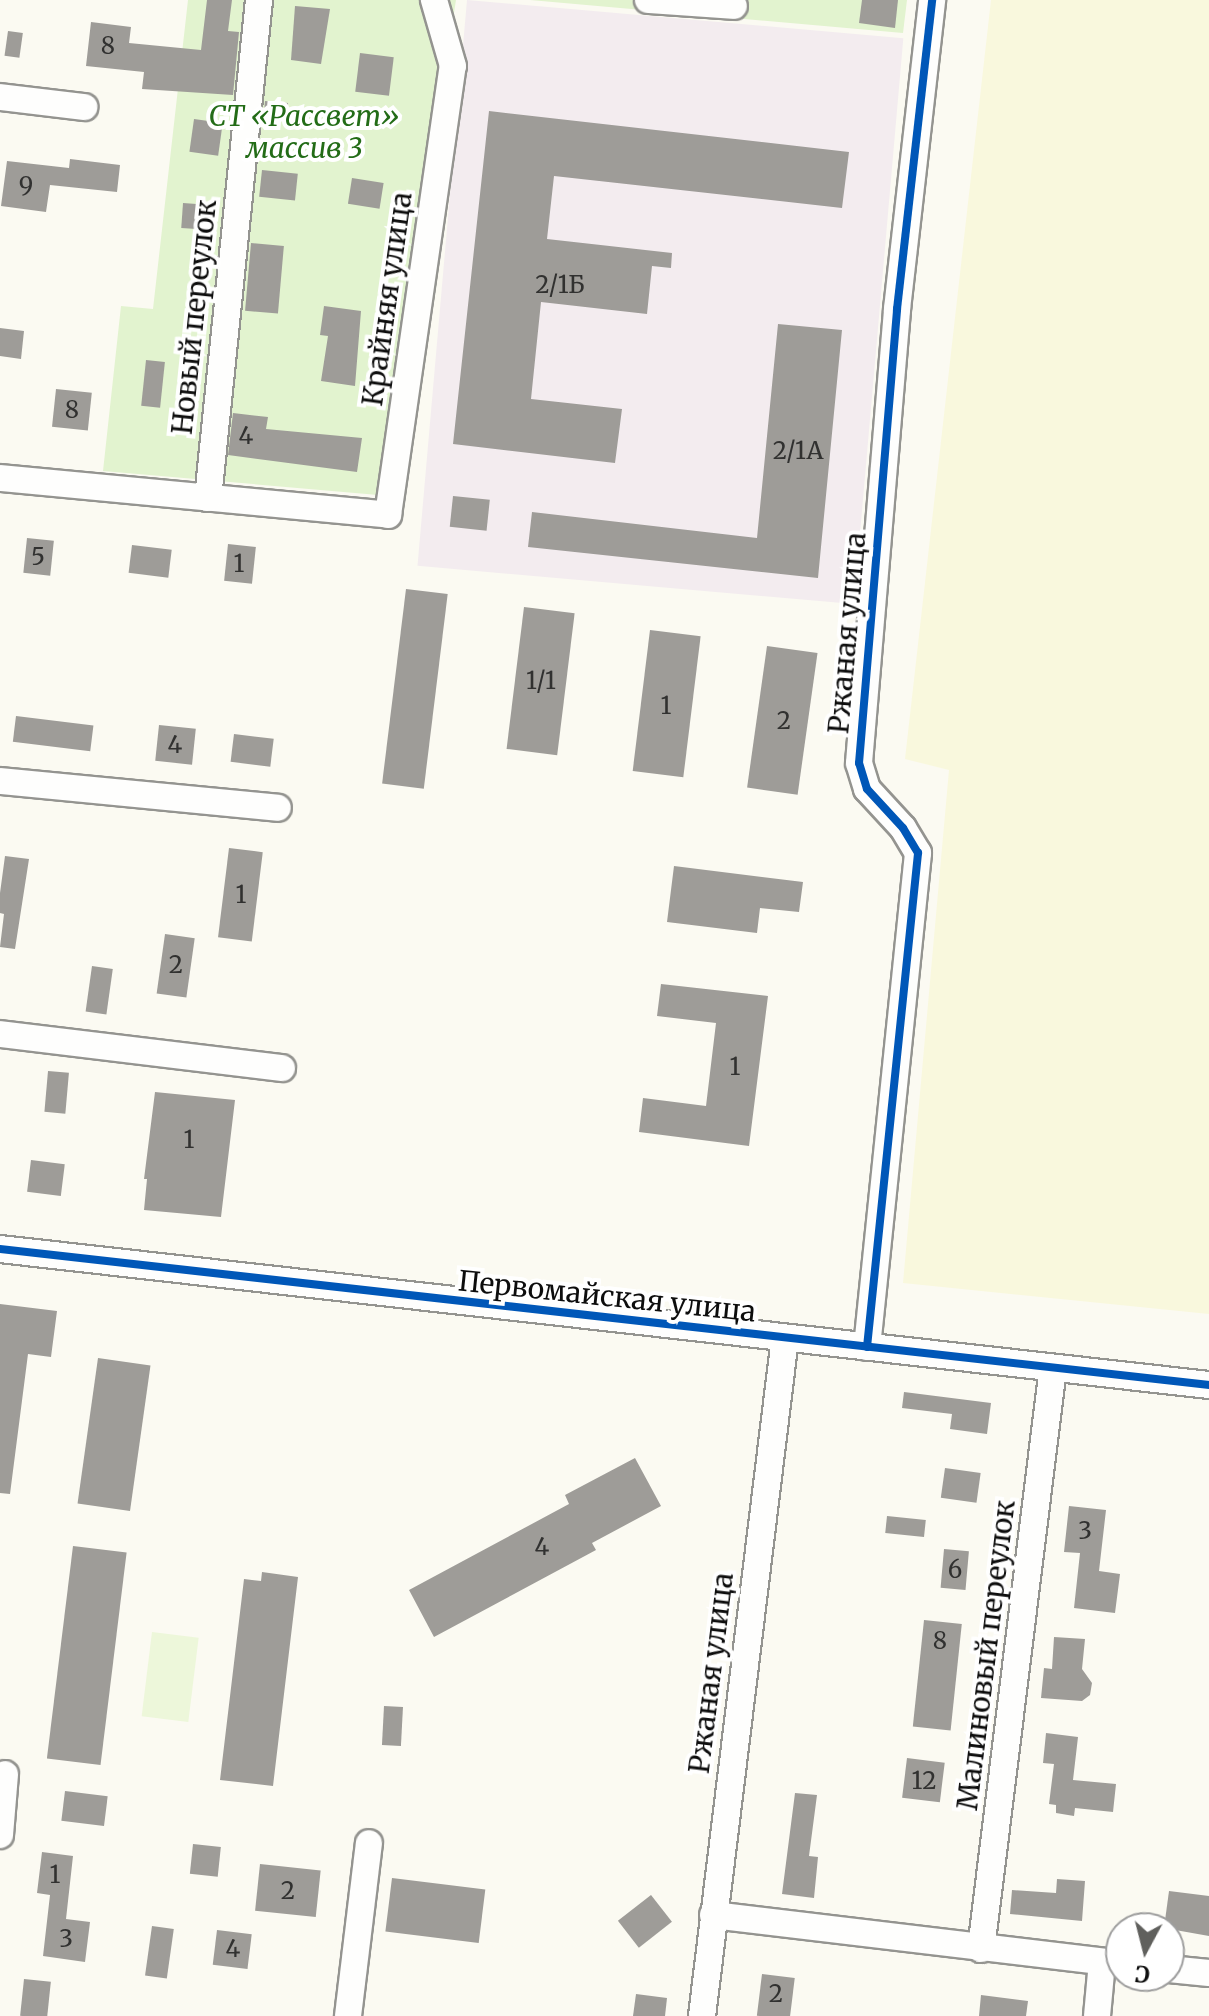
<!DOCTYPE html>
<meta charset="utf-8">
<style>
body{margin:0}
#map{position:relative;width:1209px;height:2016px;overflow:hidden;background:#fbfaf2;font-family:Merriweather,serif}
div>[style]{position:absolute}
.industrial>*{inset:0;background:#f3ecef;transform-origin:0 0}
.farmland>*{inset:0;background:#f9f8dd}
.green>*{inset:0;background:#e2f3cf}
.pitch>*{inset:0;background:#edf7da;transform-origin:0 0}
.building>*{inset:0;background:#9e9c98;transform-origin:0 0}
.roads{filter:drop-shadow(2px 0 #949490) drop-shadow(-2px 0 #949490) drop-shadow(0 2px #949490) drop-shadow(0 -2px #949490)}
.minor>*{height:26px;margin:-13px;padding:0 13px;transform-origin:13px;border-radius:13px;background:#fefefd}
.cycleway>*{height:8px;margin:-4px;padding:0 4px;transform-origin:4px;border-radius:4px;background:#0057b8}
span{translate:-50% -50%;white-space:nowrap;text-align:center;line-height:1.15;-webkit-text-stroke:8px #fff;paint-order:stroke}
.number-label{font-size:24px;color:#313130}
.number-label span{-webkit-text-stroke-width:0}
.park-label{font-size:28px;color:#236c17;font-style:italic}
.street-label{font-size:28px;color:#0d0d0d}
.north{position:absolute;left:1105px;top:1912px;width:80px;height:80px;box-sizing:border-box;background:#fff;border:2px solid #9e9e9e;border-radius:50%;rotate:187deg;font-size:22px;font-weight:700;line-height:32px;text-align:center;color:#0d0d0d}
.north::after{content:'';display:block;margin:auto;width:28px;height:36px;background:#60605d;clip-path:polygon(50% 0,100% 100%,50% 72%,0 100%)}
</style>
<div id="map">
<div class="industrial">
<div style="left:467px;top:0;width:438px;height:568px;rotate:5deg"></div>
</div>
<div class="farmland">
<div style="clip-path:polygon(991px 0,1209px 0,1209px 1314px,903px 1283px,949px 770px,905px 759px)"></div>
</div>
<div class="green">
<div style="clip-path:polygon(188px 0,456px 0,378px 495px,103px 471px,121px 306px,153px 309px)"></div>
<div style="clip-path:polygon(530px 0,907px 0,903px 33px)"></div>
</div>
<div class="pitch">
<div style="left:152px;top:1632px;width:47px;height:85px;rotate:7deg"></div>
</div>
<div class="building">
<div style="clip-path:polygon(207px 0,232px 0,228px 31px,239px 32px,233px 95px,142px 89px,144px 72px,86px 66px,91px 22px,131px 27px,129px 43px,201px 50px)"></div>
<div style="clip-path:polygon(862px 0,898px 0,895px 28px,859px 23px)"></div>
<div style="clip-path:polygon(295px 6px,330px 9px,321px 64px,291px 60px)"></div>
<div style="left:8px;top:31px;width:15px;height:25px;rotate:8deg"></div>
<div style="left:360px;top:53px;width:34px;height:39px;rotate:7deg"></div>
<div style="left:265px;top:101px;width:23px;height:17px;rotate:5deg"></div>
<div style="clip-path:polygon(489px 111px,849px 152px,842px 208px,554px 176px,547px 239px,672px 253px,671px 268px,652px 266px,647px 314px,541px 302px,531px 399px,622px 409px,615px 463px,453px 444px)"></div>
<div style="left:194px;top:119px;width:29px;height:33px;rotate:8deg"></div>
<div style="clip-path:polygon(70px 159px,120px 165px,117px 192px,50px 185px,46px 212px,1px 206px,7px 161px,69px 168px)"></div>
<div style="left:262px;top:170px;width:36px;height:27px;rotate:6deg"></div>
<div style="left:352px;top:178px;width:32px;height:26px;rotate:9deg"></div>
<div style="left:183px;top:203px;width:27px;height:25px;rotate:4deg"></div>
<div style="left:251px;top:243px;width:33px;height:68px;rotate:5deg"></div>
<div style="clip-path:polygon(324px 306px,361px 311px,355px 386px,321px 381px,328px 336px,320px 335px)"></div>
<div style="clip-path:polygon(778px 324px,842px 330px,818px 578px,528px 547px,532px 512px,757px 538px)"></div>
<div style="clip-path:polygon(0 328px,24px 331px,21px 359px,0 356px)"></div>
<div style="left:146px;top:360px;width:19px;height:46px;rotate:6deg"></div>
<div style="left:56px;top:389px;width:36px;height:38px;rotate:6deg"></div>
<div style="clip-path:polygon(233px 413px,268px 417px,266px 429px,362px 438px,357px 472px,228px 455px)"></div>
<div style="left:453px;top:496px;width:37px;height:31px;rotate:6deg"></div>
<div style="left:27px;top:538px;width:27px;height:35px;rotate:6deg"></div>
<div style="left:228px;top:544px;width:28px;height:37px;rotate:6deg"></div>
<div style="left:132px;top:545px;width:40px;height:28px;rotate:7deg"></div>
<div style="left:406px;top:589px;width:42px;height:196px;rotate:7deg"></div>
<div style="left:524px;top:607px;width:51px;height:143px;rotate:7deg"></div>
<div style="left:650px;top:630px;width:51px;height:142px;rotate:7deg"></div>
<div style="left:767px;top:646px;width:51px;height:143px;rotate:8deg"></div>
<div style="left:16px;top:716px;width:78px;height:26px;rotate:7deg"></div>
<div style="left:159px;top:725px;width:37px;height:36px;rotate:6deg"></div>
<div style="left:234px;top:734px;width:40px;height:28px;rotate:7deg"></div>
<div style="left:229px;top:848px;width:34px;height:90px;rotate:7deg"></div>
<div style="clip-path:polygon(5px 856px,29px 859px,15px 949px,0 947px,4px 914px,0 913px,0 893px)"></div>
<div style="clip-path:polygon(674px 866px,803px 882px,799px 912px,760px 908px,757px 933px,667px 922px)"></div>
<div style="left:165px;top:934px;width:30px;height:60px;rotate:8deg"></div>
<div style="left:92px;top:966px;width:21px;height:46px;rotate:8deg"></div>
<div style="clip-path:polygon(661px 984px,768px 996px,749px 1146px,639px 1132px,643px 1098px,706px 1106px,716px 1023px,657px 1016px)"></div>
<div style="left:48px;top:1071px;width:21px;height:41px;rotate:5deg"></div>
<div style="clip-path:polygon(155px 1092px,235px 1100px,221px 1217px,144px 1210px,147px 1179px,144px 1179px)"></div>
<div style="left:31px;top:1160px;width:34px;height:32px;rotate:7deg"></div>
<div style="clip-path:polygon(0 1304px,57px 1311px,51px 1357px,28px 1354px,10px 1494px,0 1493px)"></div>
<div style="left:98px;top:1358px;width:53px;height:147px;rotate:8deg"></div>
<div style="clip-path:polygon(904px 1392px,991px 1403px,987px 1434px,950px 1429px,952px 1414px,902px 1408px)"></div>
<div style="clip-path:polygon(635px 1458px,661px 1506px,592px 1543px,596px 1550px,434px 1637px,409px 1590px,569px 1504px,565px 1495px)"></div>
<div style="left:945px;top:1468px;width:36px;height:30px;rotate:8deg"></div>
<div style="clip-path:polygon(1069px 1506px,1106px 1510px,1099px 1571px,1120px 1574px,1115px 1613px,1074px 1608px,1080px 1553px,1064px 1552px)"></div>
<div style="left:887px;top:1516px;width:39px;height:17px;rotate:6deg"></div>
<div style="left:73px;top:1546px;width:54px;height:214px;rotate:7deg"></div>
<div style="left:944px;top:1549px;width:25px;height:39px;rotate:5deg"></div>
<div style="clip-path:polygon(262px 1572px,298px 1577px,273px 1786px,220px 1780px,244px 1579px,261px 1581px)"></div>
<div style="left:924px;top:1620px;width:38px;height:107px;rotate:6deg"></div>
<div style="clip-path:polygon(1054px 1637px,1085px 1639px,1082px 1669px,1092px 1683px,1090px 1695px,1082px 1701px,1041px 1698px,1044px 1668px,1052px 1669px)"></div>
<div style="left:384px;top:1706px;width:19px;height:39px;rotate:3deg"></div>
<div style="clip-path:polygon(1046px 1733px,1078px 1737px,1073px 1780px,1116px 1784px,1113px 1812px,1075px 1808px,1074px 1816px,1056px 1813px,1056px 1805px,1049px 1804px,1054px 1764px,1043px 1763px)"></div>
<div style="left:907px;top:1758px;width:38px;height:40px;rotate:7deg"></div>
<div style="left:65px;top:1791px;width:43px;height:30px;rotate:7deg"></div>
<div style="clip-path:polygon(795px 1793px,817px 1795px,809px 1856px,818px 1857px,814px 1898px,782px 1894px)"></div>
<div style="left:193px;top:1844px;width:28px;height:30px;rotate:6deg"></div>
<div style="clip-path:polygon(42px 1852px,73px 1856px,66px 1919px,90px 1922px,85px 1962px,43px 1956px,50px 1895px,37px 1893px)"></div>
<div style="left:260px;top:1864px;width:61px;height:47px;rotate:6deg"></div>
<div style="left:392px;top:1878px;width:94px;height:54px;rotate:7deg"></div>
<div style="clip-path:polygon(1057px 1879px,1085px 1881px,1082px 1921px,1010px 1914px,1012px 1890px,1056px 1893px)"></div>
<div style="clip-path:polygon(1169px 1891px,1209px 1896px,1209px 1936px,1164px 1928px)"></div>
<div style="left:651px;top:1895px;width:34px;height:42px;rotate:52deg"></div>
<div style="left:152px;top:1926px;width:22px;height:50px;rotate:8deg"></div>
<div style="left:217px;top:1930px;width:35px;height:35px;rotate:7deg"></div>
<div style="left:762px;top:1974px;width:33px;height:42px;rotate:7deg"></div>
<div style="left:24px;top:1979px;width:27px;height:37px;rotate:6deg"></div>
<div style="clip-path:polygon(636px 1994px,667px 1998px,665px 2016px,633px 2016px)"></div>
<div style="clip-path:polygon(981px 1995px,1028px 2001px,1026px 2016px,979px 2016px)"></div>
</div>
<div class="roads">
<div class="minor">
<div style="left:648px;top:0;width:86px;rotate:4deg"></div>
<div style="left:0;top:97px;width:85px;rotate:6.8deg"></div>
<div style="left:0;top:478px;width:390px;rotate:5.4deg"></div>
<div style="left:388px;top:515px;width:454px;rotate:-81.8deg"></div>
<div style="left:453px;top:66px;width:69px;rotate:-106.1deg"></div>
<div style="left:208px;top:498px;width:501px;rotate:-84.15deg"></div>
<div style="left:0;top:781px;width:279px;rotate:5.5deg"></div>
<div style="left:0;top:1034px;width:284px;rotate:6.9deg"></div>
<div style="left:0;top:1249px;width:1217px;rotate:6.42deg"></div>
<div style="left:867px;top:1347px;width:497px;rotate:-84.1deg"></div>
<div style="left:918px;top:853px;width:29px;rotate:-121deg"></div>
<div style="left:903px;top:828px;width:53px;rotate:-132.7deg"></div>
<div style="left:867px;top:789px;width:27px;rotate:-107deg"></div>
<div style="left:859px;top:763px;width:456px;rotate:-85.2deg"></div>
<div style="left:897px;top:309px;width:311px;rotate:-83.5deg"></div>
<div style="left:0;top:1835px;width:61px;rotate:-85.3deg"></div>
<div style="left:713px;top:1915px;width:411px;rotate:6.8deg"></div>
<div style="left:981px;top:1949px;width:585px;rotate:-82.94deg"></div>
<div style="left:1169px;top:1969px;width:40px;rotate:5.7deg"></div>
<div style="left:348px;top:2016px;width:174px;rotate:-83.1deg"></div>
<div style="left:702px;top:2016px;width:683px;rotate:-83.02deg"></div>
<div style="left:1097px;top:2016px;width:54px;rotate:-84.7deg"></div>
</div>
</div>
<div class="cycleway">
<div style="left:0;top:1249px;width:1217px;rotate:6.42deg"></div>
<div style="left:867px;top:1347px;width:497px;rotate:-84.1deg"></div>
<div style="left:918px;top:853px;width:29px;rotate:-121deg"></div>
<div style="left:903px;top:828px;width:53px;rotate:-132.7deg"></div>
<div style="left:867px;top:789px;width:27px;rotate:-107deg"></div>
<div style="left:859px;top:763px;width:456px;rotate:-85.2deg"></div>
<div style="left:897px;top:309px;width:311px;rotate:-83.5deg"></div>
</div>
<div class="number-label">
<span style="left:108px;top:46px">8</span>
<span style="left:26px;top:186px">9</span>
<span style="left:560px;top:285px">2/1Б</span>
<span style="left:72px;top:410px">8</span>
<span style="left:246px;top:436px">4</span>
<span style="left:798px;top:451px">2/1А</span>
<span style="left:38px;top:557px">5</span>
<span style="left:239px;top:564px">1</span>
<span style="left:541px;top:681px">1/1</span>
<span style="left:666px;top:706px">1</span>
<span style="left:784px;top:721px">2</span>
<span style="left:175px;top:745px">4</span>
<span style="left:241px;top:895px">1</span>
<span style="left:176px;top:965px">2</span>
<span style="left:735px;top:1067px">1</span>
<span style="left:189px;top:1140px">1</span>
<span style="left:1085px;top:1531px">3</span>
<span style="left:542px;top:1547px">4</span>
<span style="left:955px;top:1570px">6</span>
<span style="left:940px;top:1641px">8</span>
<span style="left:924px;top:1781px">12</span>
<span style="left:55px;top:1875px">1</span>
<span style="left:288px;top:1891px">2</span>
<span style="left:66px;top:1939px">3</span>
<span style="left:233px;top:1949px">4</span>
<span style="left:776px;top:1994px">2</span>
</div>
<div class="park-label">
<span style="left:304px;top:132px">СТ «Рассвет»<br>массив 3</span>
</div>
<div class="street-label">
<span style="left:387px;top:299px;rotate:-82deg">Крайняя улица</span>
<span style="left:194px;top:317px;rotate:-84deg">Новый переулок</span>
<span style="left:847px;top:633px;rotate:-85deg">Ржаная улица</span>
<span style="left:607px;top:1296px;rotate:6deg">Первомайская улица</span>
<span style="left:986px;top:1655px;rotate:-83deg">Малиновый переулок</span>
<span style="left:711px;top:1673px;rotate:-83deg">Ржаная улица</span>
</div>
<div class="north">С</div>
</div>
